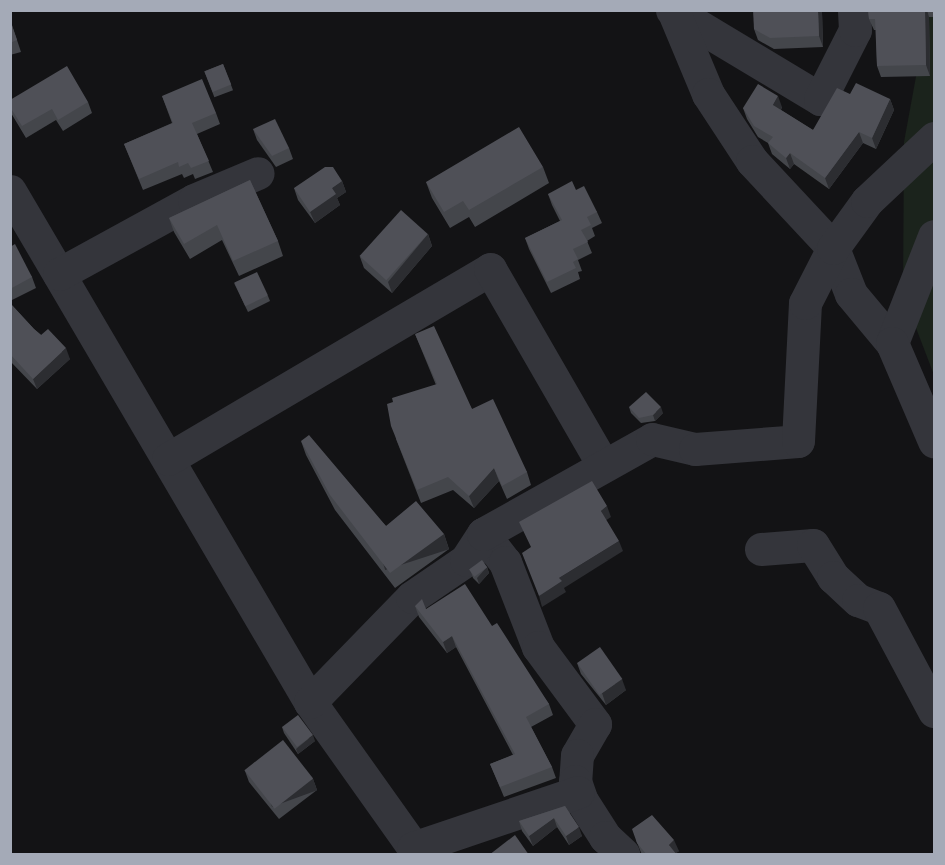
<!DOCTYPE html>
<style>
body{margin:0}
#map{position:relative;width:945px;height:865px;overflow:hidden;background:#131315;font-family:"Roboto Condensed",sans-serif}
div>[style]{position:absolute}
.green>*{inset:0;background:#1b231c}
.minor>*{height:33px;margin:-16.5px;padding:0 16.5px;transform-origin:16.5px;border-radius:16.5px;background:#34353b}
.wall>*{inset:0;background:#44464b;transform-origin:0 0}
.shaded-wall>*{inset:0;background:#2c2d31;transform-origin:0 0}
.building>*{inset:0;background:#4f5057;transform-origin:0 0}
span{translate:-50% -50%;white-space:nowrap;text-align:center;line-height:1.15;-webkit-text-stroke:4.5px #0e0e10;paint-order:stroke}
.frame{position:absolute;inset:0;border:12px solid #a4aab7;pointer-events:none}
</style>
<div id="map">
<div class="green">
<div style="clip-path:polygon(928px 11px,934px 11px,934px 375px,903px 294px,904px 142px)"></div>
</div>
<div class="minor">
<div style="left:672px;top:10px;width:173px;rotate:31deg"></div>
<div style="left:820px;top:99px;width:77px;rotate:-63.1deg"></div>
<div style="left:855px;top:30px;width:20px;rotate:-93deg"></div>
<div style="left:675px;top:15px;width:86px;rotate:67.3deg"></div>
<div style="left:708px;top:94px;width:80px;rotate:56.7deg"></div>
<div style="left:752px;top:161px;width:119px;rotate:47deg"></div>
<div style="left:833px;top:248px;width:49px;rotate:68.6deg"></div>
<div style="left:851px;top:294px;width:64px;rotate:50.1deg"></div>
<div style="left:10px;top:191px;width:593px;rotate:59.58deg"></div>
<div style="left:310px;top:702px;width:186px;rotate:54.6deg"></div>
<div style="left:934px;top:236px;width:115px;rotate:111.4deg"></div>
<div style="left:892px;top:343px;width:107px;rotate:66.8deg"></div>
<div style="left:59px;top:274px;width:154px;rotate:-28.7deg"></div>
<div style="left:194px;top:200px;width:69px;rotate:-22.9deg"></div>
<div style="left:168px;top:459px;width:374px;rotate:-30.5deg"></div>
<div style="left:490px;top:269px;width:226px;rotate:60deg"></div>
<div style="left:483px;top:534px;width:36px;rotate:52deg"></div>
<div style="left:505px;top:562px;width:91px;rotate:68.8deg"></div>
<div style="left:538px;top:647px;width:96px;rotate:53.5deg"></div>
<div style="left:595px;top:724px;width:36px;rotate:120deg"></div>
<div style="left:577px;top:755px;width:26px;rotate:94deg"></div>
<div style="left:575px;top:781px;width:21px;rotate:71deg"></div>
<div style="left:582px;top:801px;width:43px;rotate:57.4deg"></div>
<div style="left:605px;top:837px;width:25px;rotate:43deg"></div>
<div style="left:761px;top:549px;width:52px;rotate:-4.4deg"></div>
<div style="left:813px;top:545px;width:38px;rotate:58deg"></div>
<div style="left:833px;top:577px;width:34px;rotate:43deg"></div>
<div style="left:858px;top:600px;width:22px;rotate:21deg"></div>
<div style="left:879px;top:608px;width:117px;rotate:61.9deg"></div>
<div style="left:310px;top:702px;width:146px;rotate:-45.8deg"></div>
<div style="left:412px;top:597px;width:65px;rotate:-34.4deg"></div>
<div style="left:466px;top:560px;width:31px;rotate:-57deg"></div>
<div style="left:483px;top:534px;width:194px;rotate:-29.3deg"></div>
<div style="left:652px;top:439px;width:44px;rotate:13.1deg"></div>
<div style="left:695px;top:449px;width:103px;rotate:-4.4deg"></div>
<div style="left:798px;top:441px;width:138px;rotate:-87.1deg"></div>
<div style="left:805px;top:303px;width:62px;rotate:-63deg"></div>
<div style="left:833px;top:248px;width:58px;rotate:-54.1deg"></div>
<div style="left:867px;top:201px;width:92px;rotate:-43.2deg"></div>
<div style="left:413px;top:848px;width:174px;rotate:-18.7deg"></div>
</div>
<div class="wall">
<div style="clip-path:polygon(868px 10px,934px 10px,934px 17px,929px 17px,930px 76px,881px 77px,877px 66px,876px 30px,874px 30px,869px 19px)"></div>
<div style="clip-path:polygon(822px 12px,823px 47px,774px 49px,758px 40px,754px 29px)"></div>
<div style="clip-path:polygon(10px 19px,21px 52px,10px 55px)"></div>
<div style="left:223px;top:64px;width:28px;height:20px;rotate:69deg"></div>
<div style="clip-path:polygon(850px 94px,890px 99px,894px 110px,876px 149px,863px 143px,829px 189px,794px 164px,790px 169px,772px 154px,768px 143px,758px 137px,747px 119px,743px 108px,782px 107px,781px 110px,813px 130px)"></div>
<div style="clip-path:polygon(162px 96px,216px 113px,220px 124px,197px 134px,213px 172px,195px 179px,193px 174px,184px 178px,182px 174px,143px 190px,124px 144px,172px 123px)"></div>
<div style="clip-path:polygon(10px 100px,88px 102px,92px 113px,63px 131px,56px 120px,26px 138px,11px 113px)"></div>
<div style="clip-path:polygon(253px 129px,289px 148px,293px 159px,276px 167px,257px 140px)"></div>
<div style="clip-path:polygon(543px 167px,549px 183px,475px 227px,469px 217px,450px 228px,432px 198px,426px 182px)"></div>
<div style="clip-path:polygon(250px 180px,278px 241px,283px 256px,239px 276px,222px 240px,190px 259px,174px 232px,169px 218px)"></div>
<div style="clip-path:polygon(342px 181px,346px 192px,337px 198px,340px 205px,315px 223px,298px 200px,294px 188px)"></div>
<div style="clip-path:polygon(576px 190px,597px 212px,602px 223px,592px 228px,595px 236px,587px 241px,592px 253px,578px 260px,582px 271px,578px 272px,580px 279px,551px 293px,529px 249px,525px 238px,560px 221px,552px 205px,548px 194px)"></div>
<div style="clip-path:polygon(428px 234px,432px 246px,392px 293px,364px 268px,360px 257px)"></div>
<div style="clip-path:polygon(10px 247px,32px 277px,36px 288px,10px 301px)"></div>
<div style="clip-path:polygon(234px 283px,268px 296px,270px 301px,248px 312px)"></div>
<div style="clip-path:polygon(10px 303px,34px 329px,70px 359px,37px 389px,10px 361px)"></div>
<div style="clip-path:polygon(415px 334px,472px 409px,527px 472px,531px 485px,507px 499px,499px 481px,474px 508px,453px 490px,421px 503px,396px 439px,393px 402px,436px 385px)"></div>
<div style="clip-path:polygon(629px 407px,663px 413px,655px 421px,641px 423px,631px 413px)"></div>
<div style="clip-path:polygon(301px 441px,386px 526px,444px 534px,449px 549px,395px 588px,335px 510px,306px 455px)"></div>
<div style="clip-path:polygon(487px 567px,489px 573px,479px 584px,473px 578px,471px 572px)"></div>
<div style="clip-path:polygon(415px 606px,492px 626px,549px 704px,553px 715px,531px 727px,552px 767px,556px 778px,504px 797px,490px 764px,513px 755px,456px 647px,447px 653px,419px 617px)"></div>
<div style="clip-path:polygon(577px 663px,626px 690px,606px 705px,581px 674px)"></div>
<div style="clip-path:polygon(282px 727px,315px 741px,298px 754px,284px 733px)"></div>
<div style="clip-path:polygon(245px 771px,313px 779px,317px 790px,279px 819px,249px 782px)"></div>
<div style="clip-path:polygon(565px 806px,582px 836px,569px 845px,557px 827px,533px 846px,522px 831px,519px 821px)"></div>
<div style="clip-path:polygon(636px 840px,679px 851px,676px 853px,677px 855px,642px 855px)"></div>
</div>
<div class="shaded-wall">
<div style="clip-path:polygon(818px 10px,821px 10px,822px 12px,823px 47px,819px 36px)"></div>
<div style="clip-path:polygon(925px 10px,927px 10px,929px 17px,930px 76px,926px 65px)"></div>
<div style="clip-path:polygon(778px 96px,782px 107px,777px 116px,773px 105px)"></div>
<div style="clip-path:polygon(890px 99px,894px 110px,876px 149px,872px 138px)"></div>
<div style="clip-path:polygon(859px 132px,863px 143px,829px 189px,825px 178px)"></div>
<div style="clip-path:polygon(790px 153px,794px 164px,790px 169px,786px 158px)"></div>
<div style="clip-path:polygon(342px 181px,346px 192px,337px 198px,340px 205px,315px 223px,310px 212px,332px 188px)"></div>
<div style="clip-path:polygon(428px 234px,432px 246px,392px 293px,388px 282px)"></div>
<div style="clip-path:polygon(66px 348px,70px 359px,37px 389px,33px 379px)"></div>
<div style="clip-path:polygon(661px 407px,663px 413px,655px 421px,653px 415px)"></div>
<div style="clip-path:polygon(494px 468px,499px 481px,474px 508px,469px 496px)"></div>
<div style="clip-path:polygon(607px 506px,611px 517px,605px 521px,601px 511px)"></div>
<div style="left:444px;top:534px;width:16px;height:67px;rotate:72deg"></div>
<div style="clip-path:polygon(619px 541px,623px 551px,564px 588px,566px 592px,542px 607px,539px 596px,559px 578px)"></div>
<div style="clip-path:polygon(487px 567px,489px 573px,479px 584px,477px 578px)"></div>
<div style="clip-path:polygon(452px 636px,456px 647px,447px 653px,443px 642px)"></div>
<div style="clip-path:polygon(622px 679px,626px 690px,606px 705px,602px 693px)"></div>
<div style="clip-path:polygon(313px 735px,315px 741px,298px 754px,296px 749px)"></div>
<div style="left:313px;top:779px;width:12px;height:48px;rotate:70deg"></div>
<div style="clip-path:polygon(554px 818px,557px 827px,533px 846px,529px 836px)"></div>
<div style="clip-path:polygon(579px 827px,582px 836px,569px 845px,566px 836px)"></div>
<div style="clip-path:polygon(674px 840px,679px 851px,674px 855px,669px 845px)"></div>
</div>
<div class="building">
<div style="clip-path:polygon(753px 10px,818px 10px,819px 36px,770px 38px,754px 29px)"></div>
<div style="clip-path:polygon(868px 10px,925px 10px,926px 65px,877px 66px,875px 19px,869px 19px)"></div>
<div style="clip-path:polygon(10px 20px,17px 40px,10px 43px)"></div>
<div style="left:223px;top:64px;width:22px;height:20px;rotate:68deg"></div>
<div style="clip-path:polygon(67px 66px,88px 102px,58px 120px,52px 109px,22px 126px,10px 107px,10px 100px)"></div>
<div style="clip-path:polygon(202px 79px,216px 113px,192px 123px,209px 161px,191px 168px,188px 163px,179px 167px,178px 162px,139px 179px,124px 144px,173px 123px,162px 96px)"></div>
<div style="clip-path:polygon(856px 83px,890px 99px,872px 138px,859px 132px,825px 178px,790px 153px,786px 158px,768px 143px,773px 137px,754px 126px,743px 108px,758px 84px,778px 96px,773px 105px,813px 130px,837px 88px,850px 94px)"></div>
<div style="clip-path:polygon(275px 119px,289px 148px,272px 156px,253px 129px)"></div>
<div style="clip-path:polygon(519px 127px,543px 167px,469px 210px,463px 201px,444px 212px,426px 182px)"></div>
<div style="clip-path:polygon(325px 167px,333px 167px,342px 181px,332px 188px,336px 194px,310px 212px,294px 188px)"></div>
<div style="clip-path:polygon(250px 180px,278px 241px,233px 261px,217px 225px,184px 244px,169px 218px)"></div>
<div style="clip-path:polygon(572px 181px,576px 190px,584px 186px,597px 212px,587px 217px,591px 225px,581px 230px,588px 242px,573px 249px,578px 259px,573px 262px,576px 268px,547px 282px,525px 238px,562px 220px,548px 194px)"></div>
<div style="left:401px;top:210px;width:36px;height:62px;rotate:42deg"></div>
<div style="clip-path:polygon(15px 244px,32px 277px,10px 289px,10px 247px)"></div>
<div style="left:257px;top:272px;width:26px;height:25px;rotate:65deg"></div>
<div style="clip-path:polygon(10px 303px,34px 329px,41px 335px,48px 329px,66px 348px,33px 379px,10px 354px)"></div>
<div style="clip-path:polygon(434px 326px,472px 409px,493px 399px,527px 472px,502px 486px,494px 468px,469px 496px,448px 477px,417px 490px,391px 426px,387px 404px,393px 402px,392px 398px,437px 384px,415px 334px)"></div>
<div style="clip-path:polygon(646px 392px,661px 407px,653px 415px,639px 418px,629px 407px)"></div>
<div style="clip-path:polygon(309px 435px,386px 526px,416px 501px,444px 534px,390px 573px,330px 495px,301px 441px)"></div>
<div style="clip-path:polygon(592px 481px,607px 506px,601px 511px,619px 541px,559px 578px,562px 581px,539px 596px,522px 553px,531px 547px,519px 522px)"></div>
<div style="left:482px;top:560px;width:9px;height:16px;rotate:54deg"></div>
<div style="clip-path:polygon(465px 584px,492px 626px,497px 623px,549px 704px,526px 717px,552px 767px,500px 787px,490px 764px,515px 754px,452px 636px,443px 642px,415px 606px,422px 599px,426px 609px)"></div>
<div style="left:600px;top:647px;width:39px;height:28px;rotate:55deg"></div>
<div style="left:298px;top:715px;width:25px;height:20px;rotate:53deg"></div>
<div style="left:283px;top:740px;width:49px;height:49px;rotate:52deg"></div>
<div style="clip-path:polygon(565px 806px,579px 827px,566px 836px,554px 818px,529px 836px,519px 821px)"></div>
<div style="clip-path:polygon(652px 815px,674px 840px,669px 845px,677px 855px,647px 855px,637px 843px,632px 829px)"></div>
<div style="clip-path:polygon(515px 835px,529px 855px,489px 855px)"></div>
</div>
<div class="frame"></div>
</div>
